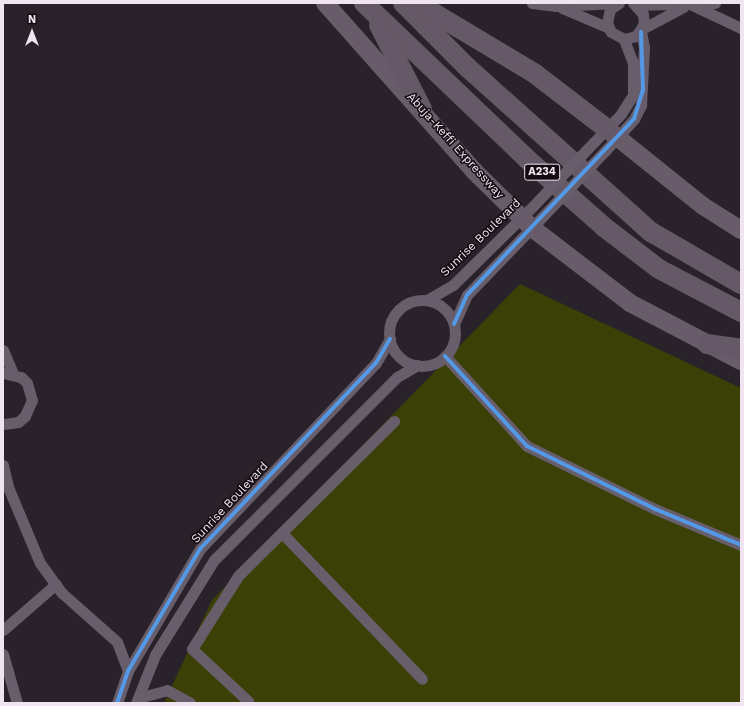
<!DOCTYPE html>
<style>
body{margin:0}
#map{position:relative;width:744px;height:706px;overflow:hidden;background:#2a222a;font-family:"Work Sans",sans-serif}
div>[style]{position:absolute}
.green>*{inset:0;background:#3a4006}
.minor>*{height:11px;margin:-5.5px;padding:0 5.5px;transform-origin:5.5px;border-radius:5.5px;background:#685d6b}
.minor>.ring{margin:-5.5px;padding:0;box-sizing:content-box;background:none;border:11px solid #685d6b;border-radius:50%}
.trunk>*{height:18px;margin:-9px;padding:0 9px;transform-origin:9px;border-radius:9px;background:#685b6a}
.motorway>*{height:20px;margin:-10px;padding:0 10px;transform-origin:10px;border-radius:10px;background:#665967}
.minor-bridge>*{height:11px;margin:-5.5px;padding:0 5.5px;transform-origin:5.5px;border-radius:5.5px;background:#685d6b}
.cycleway>*{height:4px;margin:-2px;padding:0 2px;transform-origin:2px;border-radius:2px;background:#5399e6}
span{translate:-50% -50%;white-space:nowrap;text-align:center;line-height:1.15;-webkit-text-stroke:3px #120b12;paint-order:stroke}
.shield-label span{padding:1px 3px;background:#120b12;border:1px solid;border-radius:3px;-webkit-text-stroke-width:0}
.shield-label{font-size:11px;color:#efe4ef;font-weight:700}
.street-label{font-size:12px;color:#efe4ef}
.frame{position:absolute;inset:0;border:4px solid #efe4ef;pointer-events:none}
.north{position:absolute;left:12px;top:12px;width:40px;height:40px;-webkit-text-stroke:3px #120b12;paint-order:stroke;rotate:0deg;font-size:11px;font-weight:700;line-height:16px;text-align:center;color:#efe4ef}
.north::after{content:'';display:block;margin:auto;width:14px;height:18px;background:#efe4ef;clip-path:polygon(50% 0,100% 100%,50% 72%,0 100%)}
</style>
<div id="map">
<div class="green">
<div style="clip-path:polygon(520px 284px,741px 388px,741px 703px,164px 703px,212px 600px)"></div>
</div>
<div class="minor">
<div style="left:532px;top:3px;width:24px;rotate:7deg"></div>
<div style="left:556px;top:6px;width:62px;rotate:-2.8deg"></div>
<div style="left:619px;top:3px;width:11px;rotate:146deg"></div>
<div style="left:610px;top:9px;width:14px;rotate:102deg"></div>
<div style="left:607px;top:23px;width:10px;rotate:66deg"></div>
<div style="left:611px;top:32px;width:15px;rotate:28deg"></div>
<div style="left:624px;top:39px;width:12px;rotate:-14deg"></div>
<div style="left:636px;top:36px;width:14px;rotate:-56deg"></div>
<div style="left:644px;top:24px;width:10px;rotate:-96deg"></div>
<div style="left:643px;top:14px;width:15px;rotate:-132deg"></div>
<div style="left:636px;top:5px;width:79px;rotate:-1.5deg"></div>
<div style="left:692px;top:5px;width:54px;rotate:25.1deg"></div>
<div style="left:562px;top:8px;width:51px;rotate:23.1deg"></div>
<div style="left:642px;top:29px;width:47px;rotate:-28.2deg"></div>
<div style="left:594px;top:142px;width:39px;rotate:-46deg"></div>
<div style="left:621px;top:114px;width:22px;rotate:-58deg"></div>
<div style="left:633px;top:95px;width:32px;rotate:-90deg"></div>
<div style="left:633px;top:63px;width:26px;rotate:-111deg"></div>
<div style="left:604px;top:152px;width:45px;rotate:-47.7deg"></div>
<div style="left:634px;top:119px;width:16px;rotate:-63deg"></div>
<div style="left:641px;top:105px;width:58px;rotate:-87deg"></div>
<div style="left:644px;top:47px;width:15px;rotate:-101deg"></div>
<div style="left:427px;top:300px;width:30px;rotate:-30deg"></div>
<div style="left:453px;top:285px;width:112px;rotate:-44.6deg"></div>
<div class="ring" style="left:389px;top:300px;width:55px;height:55px"></div>
<div style="left:454px;top:324px;width:32px;rotate:-66deg"></div>
<div style="left:467px;top:295px;width:108px;rotate:-46.1deg"></div>
<div style="left:3px;top:350px;width:26px;rotate:67deg"></div>
<div style="left:445px;top:356px;width:122px;rotate:47.7deg"></div>
<div style="left:527px;top:446px;width:143px;rotate:26.2deg"></div>
<div style="left:655px;top:509px;width:93px;rotate:22.7deg"></div>
<div style="left:3px;top:373px;width:18px;rotate:13deg"></div>
<div style="left:21px;top:377px;width:8px;rotate:45deg"></div>
<div style="left:27px;top:383px;width:18px;rotate:74deg"></div>
<div style="left:32px;top:400px;width:17px;rotate:114deg"></div>
<div style="left:25px;top:416px;width:9px;rotate:139deg"></div>
<div style="left:18px;top:422px;width:15px;rotate:172deg"></div>
<div style="left:3px;top:465px;width:23px;rotate:77deg"></div>
<div style="left:8px;top:487px;width:82px;rotate:67.2deg"></div>
<div style="left:40px;top:563px;width:37px;rotate:54deg"></div>
<div style="left:62px;top:593px;width:74px;rotate:41.7deg"></div>
<div style="left:117px;top:642px;width:31px;rotate:69deg"></div>
<div style="left:282px;top:533px;width:202px;rotate:46.2deg"></div>
<div style="left:3px;top:630px;width:70px;rotate:-41deg"></div>
<div style="left:3px;top:654px;width:51px;rotate:74.1deg"></div>
<div style="left:138px;top:698px;width:30px;rotate:-15deg"></div>
<div style="left:167px;top:690px;width:26px;rotate:29deg"></div>
<div style="left:117px;top:703px;width:34px;rotate:-71deg"></div>
<div style="left:128px;top:671px;width:142px;rotate:-59.5deg"></div>
<div style="left:200px;top:549px;width:256px;rotate:-46.6deg"></div>
<div style="left:376px;top:363px;width:28px;rotate:-60deg"></div>
<div style="left:136px;top:703px;width:52px;rotate:-68.4deg"></div>
<div style="left:155px;top:655px;width:112px;rotate:-58.2deg"></div>
<div style="left:214px;top:560px;width:259px;rotate:-45deg"></div>
<div style="left:397px;top:377px;width:24px;rotate:-30deg"></div>
<div style="left:247px;top:703px;width:2px;rotate:-63deg"></div>
<div style="left:248px;top:701px;width:76px;rotate:-137.1deg"></div>
<div style="left:192px;top:649px;width:86px;rotate:-57.8deg"></div>
<div style="left:238px;top:576px;width:220px;rotate:-44.8deg"></div>
</div>
<div class="trunk">
<div style="left:325px;top:3px;width:225px;rotate:48.4deg"></div>
<div style="left:474px;top:171px;width:81px;rotate:44.5deg"></div>
<div style="left:532px;top:228px;width:123px;rotate:37.4deg"></div>
<div style="left:630px;top:303px;width:125px;rotate:27.6deg"></div>
<div style="left:607px;top:129px;width:123px;rotate:38.7deg"></div>
<div style="left:703px;top:206px;width:45px;rotate:32.3deg"></div>
</div>
<div class="motorway">
<div style="left:364px;top:3px;width:226px;rotate:43.7deg"></div>
<div style="left:527px;top:159px;width:103px;rotate:41.4deg"></div>
<div style="left:604px;top:227px;width:69px;rotate:37.4deg"></div>
<div style="left:659px;top:269px;width:93px;rotate:27.7deg"></div>
<div style="left:403px;top:3px;width:91px;rotate:45deg"></div>
<div style="left:467px;top:67px;width:247px;rotate:41.9deg"></div>
<div style="left:651px;top:232px;width:104px;rotate:30deg"></div>
<div style="left:417px;top:3px;width:136px;rotate:30.9deg"></div>
<div style="left:534px;top:73px;width:92px;rotate:37.5deg"></div>
<div style="left:379px;top:25px;width:94px;rotate:62.9deg"></div>
<div style="left:707px;top:344px;width:34px;rotate:8deg"></div>
</div>
<div class="minor-bridge">
<div style="left:533px;top:206px;width:88px;rotate:-46.4deg"></div>
<div style="left:542px;top:217px;width:90px;rotate:-46.4deg"></div>
</div>
<div class="cycleway">
<div style="left:454px;top:324px;width:32px;rotate:-66deg"></div>
<div style="left:467px;top:295px;width:243px;rotate:-46.5deg"></div>
<div style="left:634px;top:119px;width:30px;rotate:-73deg"></div>
<div style="left:643px;top:90px;width:58px;rotate:-92deg"></div>
<div style="left:445px;top:356px;width:122px;rotate:47.7deg"></div>
<div style="left:527px;top:446px;width:143px;rotate:26.2deg"></div>
<div style="left:655px;top:509px;width:93px;rotate:22.7deg"></div>
<div style="left:117px;top:703px;width:34px;rotate:-71deg"></div>
<div style="left:128px;top:671px;width:142px;rotate:-59.5deg"></div>
<div style="left:200px;top:549px;width:256px;rotate:-46.6deg"></div>
<div style="left:376px;top:363px;width:28px;rotate:-60deg"></div>
</div>
<div class="shield-label">
<span style="left:542px;top:172px">A234</span>
</div>
<div class="street-label">
<span style="left:455px;top:146px;rotate:48deg">Abuja-Keffi Expressway</span>
<span style="left:481px;top:238px;rotate:-44deg">Sunrise Boulevard</span>
<span style="left:230px;top:503px;rotate:-47deg">Sunrise Boulevard</span>
</div>
<div class="frame"></div>
<div class="north">N</div>
</div>
